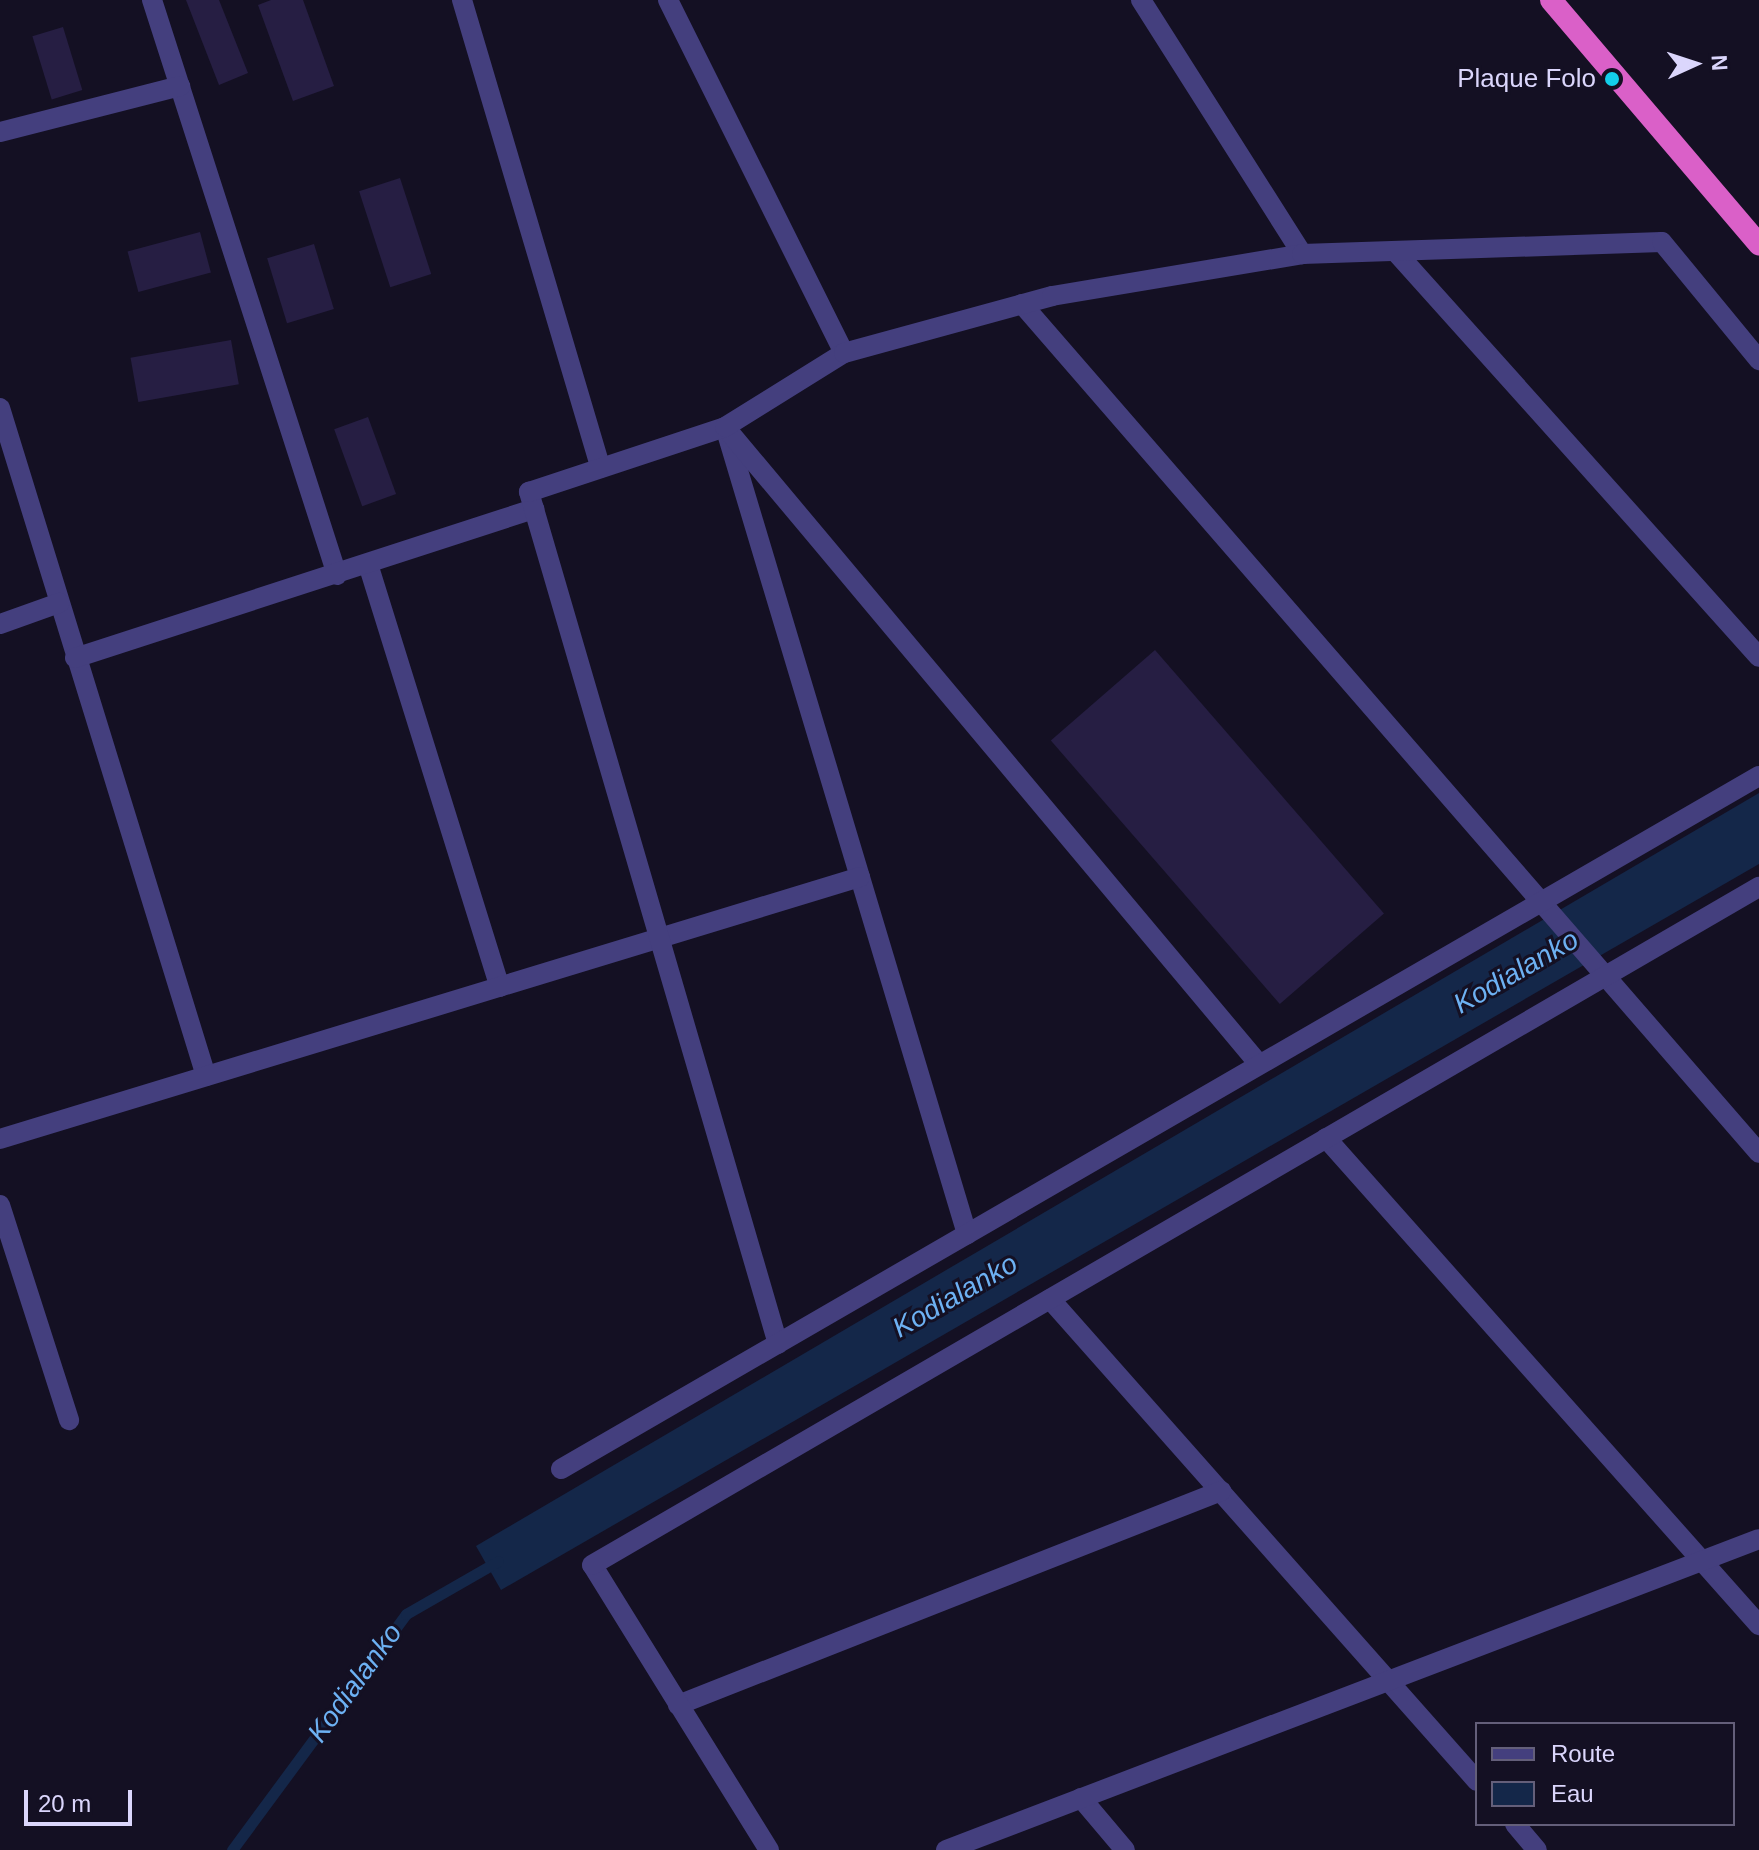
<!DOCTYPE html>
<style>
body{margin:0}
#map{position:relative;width:1759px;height:1850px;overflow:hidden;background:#141023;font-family:Helvetica,sans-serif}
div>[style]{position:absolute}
.water>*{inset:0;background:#142749}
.stream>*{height:11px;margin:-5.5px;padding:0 5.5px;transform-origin:5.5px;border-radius:5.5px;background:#142749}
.building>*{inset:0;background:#261e43;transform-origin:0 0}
.minor>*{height:20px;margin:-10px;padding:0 10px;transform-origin:10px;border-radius:10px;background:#443f7e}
.trunk>*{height:22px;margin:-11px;padding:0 11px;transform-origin:11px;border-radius:11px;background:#da60c8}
.dots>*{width:22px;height:22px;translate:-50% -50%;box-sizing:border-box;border:4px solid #141023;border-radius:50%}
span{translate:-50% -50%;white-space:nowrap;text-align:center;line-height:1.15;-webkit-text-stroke:6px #141023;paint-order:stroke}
.poi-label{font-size:26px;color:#dbd6fc}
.right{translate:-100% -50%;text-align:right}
.water-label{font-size:28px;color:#6db1f3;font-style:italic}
.legend{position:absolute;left:1475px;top:1722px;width:260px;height:104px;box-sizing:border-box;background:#141023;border:2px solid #645f7a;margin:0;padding:10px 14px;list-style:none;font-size:24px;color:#dbd6fc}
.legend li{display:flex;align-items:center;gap:16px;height:40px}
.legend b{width:40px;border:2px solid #645f7a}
.north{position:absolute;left:1655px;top:24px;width:80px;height:80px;-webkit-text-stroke:6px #141023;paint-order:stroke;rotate:87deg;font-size:22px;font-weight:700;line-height:32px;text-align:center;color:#dbd6fc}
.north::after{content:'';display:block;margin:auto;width:28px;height:36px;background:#dbd6fc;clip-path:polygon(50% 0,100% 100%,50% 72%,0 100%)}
.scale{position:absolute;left:24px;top:1790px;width:108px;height:36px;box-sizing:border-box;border:4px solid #dbd6fc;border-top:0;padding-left:10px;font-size:24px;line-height:28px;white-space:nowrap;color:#dbd6fc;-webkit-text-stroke:6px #141023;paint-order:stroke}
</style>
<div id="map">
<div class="water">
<div style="clip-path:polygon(1759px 793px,1759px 864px,501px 1590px,476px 1546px)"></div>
</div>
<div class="stream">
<div style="left:232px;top:1850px;width:293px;rotate:-53.6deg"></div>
<div style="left:406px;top:1614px;width:106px;rotate:-29.9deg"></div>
</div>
<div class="building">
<div style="clip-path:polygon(186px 0,219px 0,248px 73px,219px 85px)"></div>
<div style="clip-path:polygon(271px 0,303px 0,334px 86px,293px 101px,258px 5px)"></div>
<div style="left:63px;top:27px;width:66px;height:32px;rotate:73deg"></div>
<div style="left:400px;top:178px;width:101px;height:43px;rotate:72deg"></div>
<div style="left:200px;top:232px;width:42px;height:75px;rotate:75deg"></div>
<div style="left:314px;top:244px;width:68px;height:49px;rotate:73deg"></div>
<div style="left:231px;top:340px;width:45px;height:102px;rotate:80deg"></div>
<div style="left:368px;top:417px;width:82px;height:36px;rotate:70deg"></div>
<div style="left:1155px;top:650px;width:349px;height:138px;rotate:49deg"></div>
</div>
<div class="minor">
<div style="left:152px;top:0;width:604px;rotate:72.16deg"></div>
<div style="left:462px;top:0;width:488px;rotate:73.5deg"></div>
<div style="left:668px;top:0;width:394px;rotate:63.5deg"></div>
<div style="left:1141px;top:0;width:301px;rotate:57.6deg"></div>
<div style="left:0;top:132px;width:186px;rotate:-14.3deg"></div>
<div style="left:1395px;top:251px;width:545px;rotate:48.12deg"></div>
<div style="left:1022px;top:304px;width:1124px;rotate:49.04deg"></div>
<div style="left:0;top:408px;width:699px;rotate:72.86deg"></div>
<div style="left:725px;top:427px;width:843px;rotate:73.31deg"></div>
<div style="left:730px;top:433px;width:823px;rotate:50.03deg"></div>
<div style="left:368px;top:564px;width:443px;rotate:72.7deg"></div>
<div style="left:0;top:624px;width:63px;rotate:-19.6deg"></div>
<div style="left:75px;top:658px;width:483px;rotate:-18deg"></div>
<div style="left:1326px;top:1138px;width:652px;rotate:48.36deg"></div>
<div style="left:0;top:1139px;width:899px;rotate:-16.94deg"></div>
<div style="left:0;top:1205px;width:226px;rotate:72.2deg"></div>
<div style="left:1050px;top:1299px;width:644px;rotate:48.46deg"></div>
<div style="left:778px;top:1344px;width:888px;rotate:-106.29deg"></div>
<div style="left:529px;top:492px;width:206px;rotate:-18.3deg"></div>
<div style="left:725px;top:427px;width:140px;rotate:-31.9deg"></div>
<div style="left:844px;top:353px;width:216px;rotate:-15.3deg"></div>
<div style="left:1052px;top:296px;width:254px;rotate:-9.5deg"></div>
<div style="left:1302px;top:254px;width:360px;rotate:-1.9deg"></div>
<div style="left:1662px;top:242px;width:153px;rotate:50.6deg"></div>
<div style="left:561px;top:1469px;width:1384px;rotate:-30.05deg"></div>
<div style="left:678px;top:1705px;width:584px;rotate:-21.51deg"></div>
<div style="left:1081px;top:1798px;width:68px;rotate:49.8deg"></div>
<div style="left:1515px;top:1824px;width:34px;rotate:50deg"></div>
<div style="left:769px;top:1850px;width:335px;rotate:-121.8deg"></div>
<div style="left:592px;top:1565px;width:1350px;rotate:-30.16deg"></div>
<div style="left:946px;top:1850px;width:870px;rotate:-20.93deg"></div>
</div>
<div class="trunk">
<div style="left:1551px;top:0;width:321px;rotate:49.6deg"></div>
</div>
<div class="dots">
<div style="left:1612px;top:79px;background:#13ceea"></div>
</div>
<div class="poi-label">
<span class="right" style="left:1596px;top:79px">Plaque Folo</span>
</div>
<div class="water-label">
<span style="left:1516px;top:972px;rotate:-30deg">Kodialanko</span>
<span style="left:955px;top:1296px;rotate:-30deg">Kodialanko</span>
<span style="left:355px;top:1683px;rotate:-54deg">Kodialanko</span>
</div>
<ul class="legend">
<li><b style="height:10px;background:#443f7e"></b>Route</li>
<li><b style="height:22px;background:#142749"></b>Eau</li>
</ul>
<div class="north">N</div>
<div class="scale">20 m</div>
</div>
